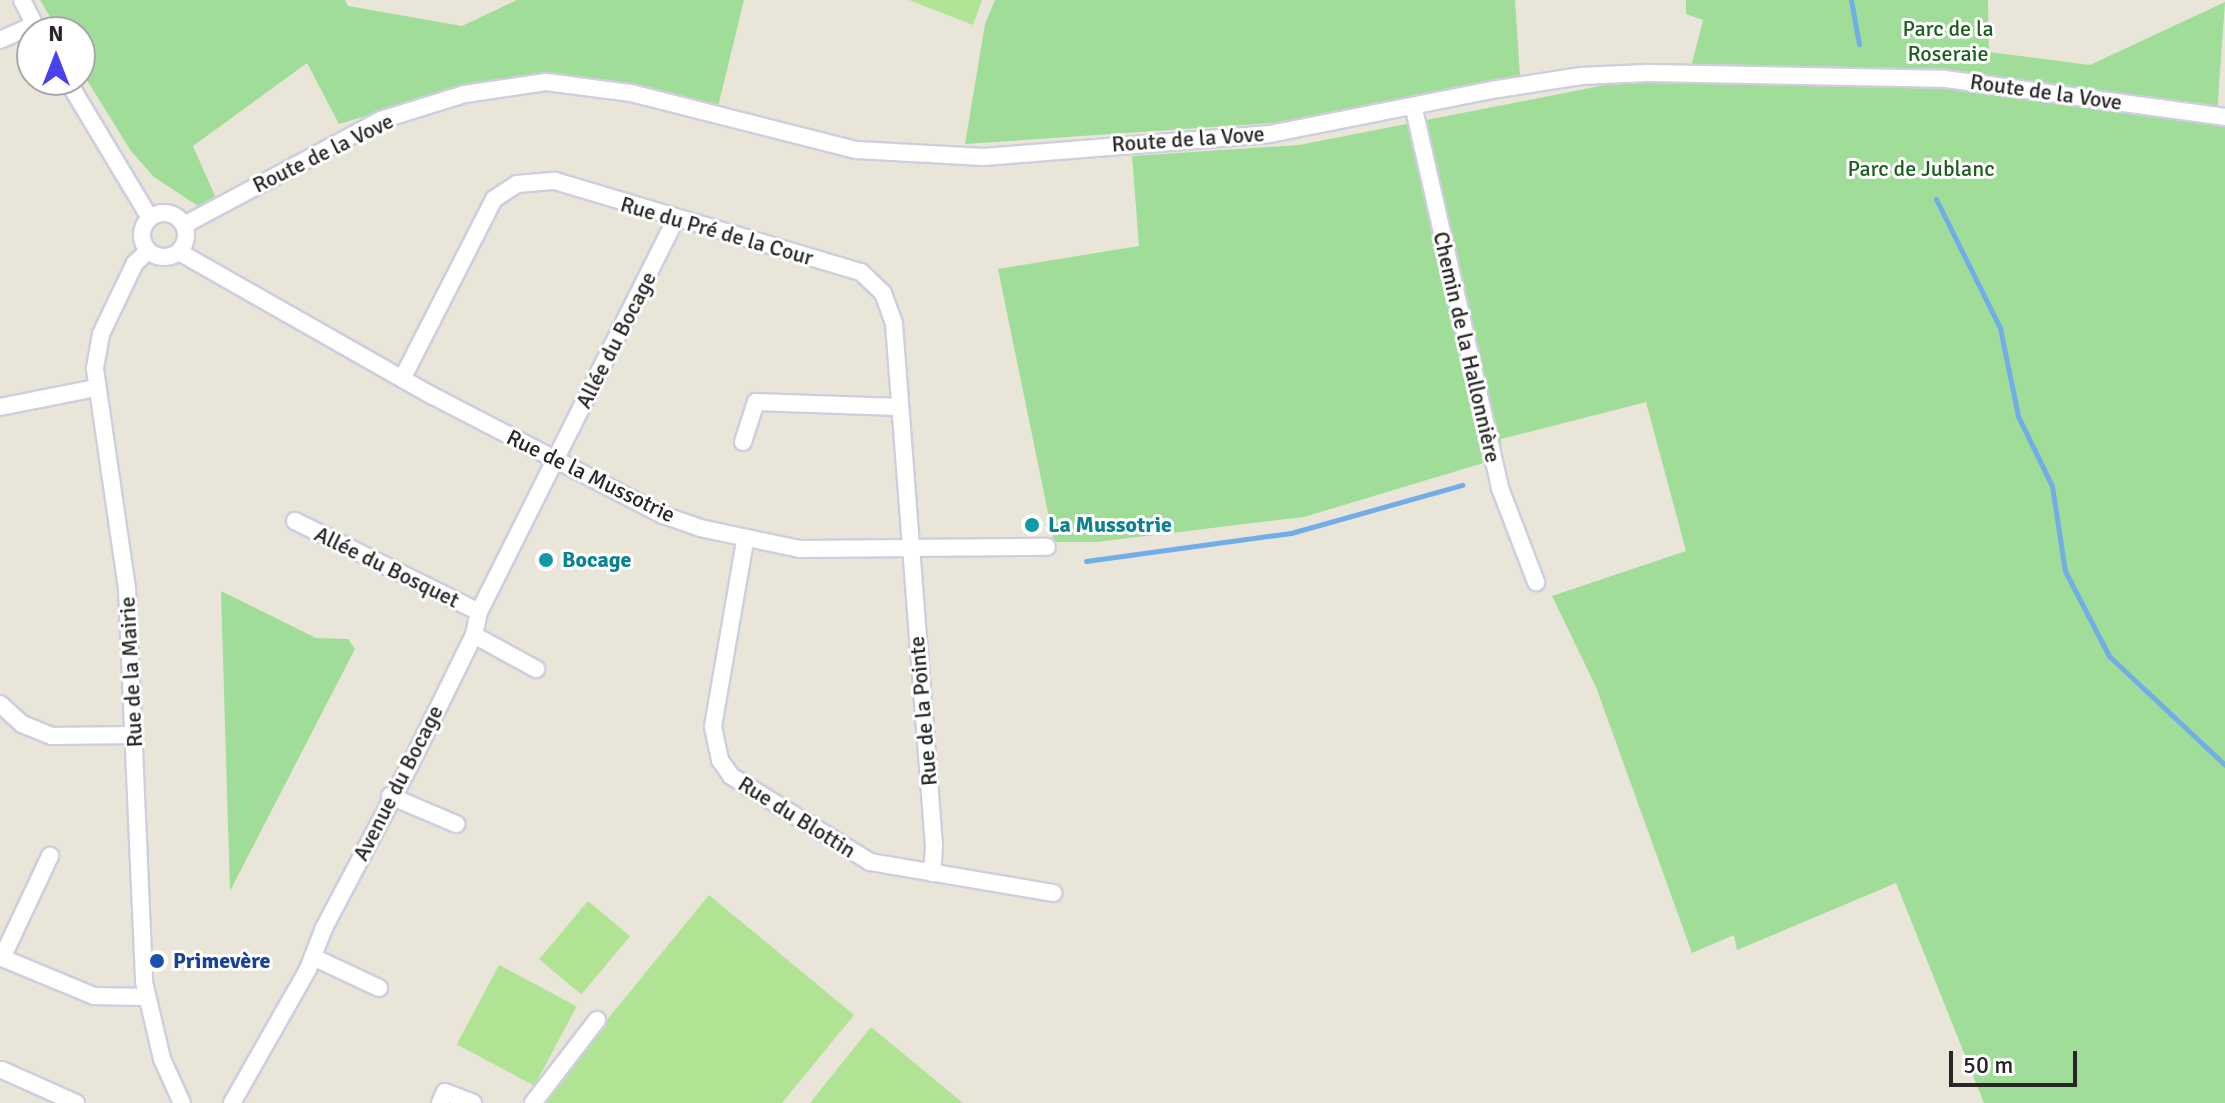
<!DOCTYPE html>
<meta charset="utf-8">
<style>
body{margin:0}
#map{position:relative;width:2225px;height:1103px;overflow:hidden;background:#e9e6d9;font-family:Signika,sans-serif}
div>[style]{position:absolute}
.green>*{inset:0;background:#a0dd98}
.pitch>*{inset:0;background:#b0e494;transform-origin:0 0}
.stream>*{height:5px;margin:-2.5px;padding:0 2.5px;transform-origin:2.5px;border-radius:2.5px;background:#71ade6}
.roads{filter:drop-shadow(2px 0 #cfcedf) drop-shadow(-2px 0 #cfcedf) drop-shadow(0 2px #cfcedf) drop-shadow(0 -2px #cfcedf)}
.minor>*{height:16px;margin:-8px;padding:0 8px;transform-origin:8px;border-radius:8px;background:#fff}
.minor>.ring{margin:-8px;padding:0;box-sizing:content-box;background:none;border:16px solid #fff;border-radius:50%}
.dots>*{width:22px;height:22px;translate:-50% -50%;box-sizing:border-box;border:4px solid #fff;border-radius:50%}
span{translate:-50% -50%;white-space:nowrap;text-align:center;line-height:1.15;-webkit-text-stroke:6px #fff;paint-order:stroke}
.park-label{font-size:22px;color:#1d5e1e}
.street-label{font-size:22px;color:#272727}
.culture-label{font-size:22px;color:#0d838f;font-weight:700}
.left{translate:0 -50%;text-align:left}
.transit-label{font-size:22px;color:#164399;font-weight:700}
.north{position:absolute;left:16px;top:16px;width:80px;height:80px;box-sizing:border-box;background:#fff;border:2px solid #a9a9a9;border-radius:50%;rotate:0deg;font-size:22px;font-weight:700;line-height:32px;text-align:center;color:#272727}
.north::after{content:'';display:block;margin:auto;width:28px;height:36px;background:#4741ee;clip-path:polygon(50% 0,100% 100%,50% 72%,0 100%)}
.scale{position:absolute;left:1949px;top:1051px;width:128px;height:36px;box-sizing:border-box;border:4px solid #272727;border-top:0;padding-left:10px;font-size:24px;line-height:28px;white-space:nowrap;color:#272727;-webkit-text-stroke:6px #fff;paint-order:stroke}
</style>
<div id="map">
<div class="green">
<div style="clip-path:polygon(40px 0,345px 0,348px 6px,462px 26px,517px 0,744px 0,717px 111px,615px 82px,556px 73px,450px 91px,339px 124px,307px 63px,193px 146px,215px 196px,198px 206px,154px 177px,131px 151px,80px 69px,80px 32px,59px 32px)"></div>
<div style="clip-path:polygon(995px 0,1515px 0,1520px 77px,1273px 123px,965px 144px,985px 24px)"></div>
<div style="clip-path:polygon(1686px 0,1988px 0,1989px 52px,2090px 65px,2225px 2px,2217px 115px,2225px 117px,2225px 1103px,1984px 1103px,1896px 883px,1737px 950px,1734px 935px,1692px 953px,1596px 687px,1552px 596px,1686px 551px,1646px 402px,1501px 439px,1500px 458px,1304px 517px,1096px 542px,1054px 542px,998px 269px,1139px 246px,1132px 156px,1299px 145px,1605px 85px,1776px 73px,1750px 66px,1691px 67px,1703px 20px,1686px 14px)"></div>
<div style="clip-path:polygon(221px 591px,316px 638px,348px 639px,355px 649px,230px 891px)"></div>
</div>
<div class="pitch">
<div style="clip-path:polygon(909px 0,982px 0,973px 25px)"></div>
<div style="clip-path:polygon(709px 895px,854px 1015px,782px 1103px,539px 1103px)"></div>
<div style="left:588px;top:901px;width:55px;height:76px;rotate:40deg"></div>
<div style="left:499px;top:965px;width:88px;height:90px;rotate:28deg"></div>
<div style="clip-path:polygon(871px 1027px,963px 1103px,810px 1103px)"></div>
</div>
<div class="stream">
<div style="left:1851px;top:0;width:45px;rotate:79.7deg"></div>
<div style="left:1936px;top:199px;width:144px;rotate:63.6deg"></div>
<div style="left:2000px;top:328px;width:90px;rotate:78.4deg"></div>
<div style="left:2018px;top:416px;width:78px;rotate:64.1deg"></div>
<div style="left:2052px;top:486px;width:86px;rotate:81.3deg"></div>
<div style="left:2065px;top:571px;width:96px;rotate:62.6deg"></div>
<div style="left:2109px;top:656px;width:159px;rotate:43.2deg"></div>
<div style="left:1086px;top:561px;width:207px;rotate:-7.8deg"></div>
<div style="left:1291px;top:533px;width:178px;rotate:-15.7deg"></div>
</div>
<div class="roads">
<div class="minor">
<div style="left:22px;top:0;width:36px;rotate:63deg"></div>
<div style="left:0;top:40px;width:37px;rotate:-24deg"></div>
<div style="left:67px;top:80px;width:161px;rotate:59deg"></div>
<div style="left:1414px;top:109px;width:389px;rotate:77.2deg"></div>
<div style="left:1500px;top:488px;width:101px;rotate:69deg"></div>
<div class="ring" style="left:142px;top:213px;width:28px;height:28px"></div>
<div style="left:184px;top:225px;width:223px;rotate:-28.1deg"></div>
<div style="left:381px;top:120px;width:88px;rotate:-17.2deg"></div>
<div style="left:465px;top:94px;width:82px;rotate:-8.4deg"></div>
<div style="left:546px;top:82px;width:86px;rotate:7.4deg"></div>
<div style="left:631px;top:93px;width:233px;rotate:14.2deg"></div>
<div style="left:857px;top:150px;width:127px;rotate:3.2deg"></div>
<div style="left:984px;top:157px;width:287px;rotate:-4.6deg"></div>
<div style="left:1270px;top:134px;width:232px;rotate:-11.2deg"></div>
<div style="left:1498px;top:89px;width:84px;rotate:-8.9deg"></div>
<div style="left:1581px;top:76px;width:65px;rotate:-2.6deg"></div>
<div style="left:1646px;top:73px;width:299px;rotate:1.1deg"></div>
<div style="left:1945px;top:79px;width:283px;rotate:7.7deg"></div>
<div style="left:148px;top:251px;width:18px;rotate:137deg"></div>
<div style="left:135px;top:263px;width:79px;rotate:115.6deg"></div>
<div style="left:101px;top:334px;width:36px;rotate:100deg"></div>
<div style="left:95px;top:369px;width:222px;rotate:81.7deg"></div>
<div style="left:127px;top:589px;width:393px;rotate:87.5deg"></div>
<div style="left:144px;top:982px;width:79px;rotate:76.8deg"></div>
<div style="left:162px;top:1059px;width:48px;rotate:65.6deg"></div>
<div style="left:179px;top:252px;width:292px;rotate:29.6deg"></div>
<div style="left:433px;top:396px;width:259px;rotate:27.4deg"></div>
<div style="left:663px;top:515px;width:39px;rotate:19deg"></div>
<div style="left:700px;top:528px;width:102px;rotate:11.9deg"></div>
<div style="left:800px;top:549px;width:247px;rotate:-0.5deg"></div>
<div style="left:402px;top:379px;width:202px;rotate:-62.9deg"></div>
<div style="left:494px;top:199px;width:27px;rotate:-33deg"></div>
<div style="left:517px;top:184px;width:38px;rotate:-5deg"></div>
<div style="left:555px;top:181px;width:319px;rotate:16.6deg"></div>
<div style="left:861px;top:272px;width:30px;rotate:44deg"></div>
<div style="left:883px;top:293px;width:33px;rotate:70deg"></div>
<div style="left:894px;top:324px;width:524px;rotate:85.62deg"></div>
<div style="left:934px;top:846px;width:27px;rotate:94deg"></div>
<div style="left:0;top:407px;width:98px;rotate:-11.2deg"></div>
<div style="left:743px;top:442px;width:42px;rotate:-72deg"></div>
<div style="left:756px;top:402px;width:142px;rotate:2deg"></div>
<div style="left:295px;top:521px;width:205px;rotate:26.3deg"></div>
<div style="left:745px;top:541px;width:189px;rotate:99.8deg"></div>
<div style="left:713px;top:727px;width:34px;rotate:78deg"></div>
<div style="left:720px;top:760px;width:19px;rotate:55deg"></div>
<div style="left:731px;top:776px;width:163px;rotate:31.7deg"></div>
<div style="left:870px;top:862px;width:186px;rotate:9.6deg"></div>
<div style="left:474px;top:635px;width:71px;rotate:28.7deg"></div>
<div style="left:0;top:704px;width:30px;rotate:42deg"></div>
<div style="left:22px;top:724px;width:32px;rotate:22deg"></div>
<div style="left:52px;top:736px;width:82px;rotate:-0.7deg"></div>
<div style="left:390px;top:796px;width:72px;rotate:23deg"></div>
<div style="left:0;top:957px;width:102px;rotate:22.5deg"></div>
<div style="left:94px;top:996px;width:52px;rotate:1.1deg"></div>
<div style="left:313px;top:957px;width:73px;rotate:25.2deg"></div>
<div style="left:2px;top:958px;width:113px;rotate:-64.8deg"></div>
<div style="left:2px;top:1070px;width:81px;rotate:24deg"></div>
<div style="left:232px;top:1103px;width:154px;rotate:-60.4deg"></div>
<div style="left:308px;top:969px;width:44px;rotate:-68.7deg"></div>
<div style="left:324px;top:928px;width:182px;rotate:-62.2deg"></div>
<div style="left:409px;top:767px;width:147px;rotate:-63.8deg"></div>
<div style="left:474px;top:635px;width:24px;rotate:-78deg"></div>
<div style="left:479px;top:612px;width:437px;rotate:-63.4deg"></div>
<div style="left:440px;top:1103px;width:12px;rotate:-66deg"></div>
<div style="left:445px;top:1092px;width:30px;rotate:21deg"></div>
<div style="left:533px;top:1103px;width:105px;rotate:-52.4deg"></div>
</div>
</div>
<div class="dots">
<div style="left:1032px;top:525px;background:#0f9aa8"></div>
<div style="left:546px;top:560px;background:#0f9aa8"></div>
<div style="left:157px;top:961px;background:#1a4fb4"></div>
</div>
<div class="park-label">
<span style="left:1948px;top:41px">Parc de la<br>Roseraie</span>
<span style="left:1921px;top:169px">Parc de Jublanc</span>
</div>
<div class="street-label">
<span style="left:2046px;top:92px;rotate:8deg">Route de la Vove</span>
<span style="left:1188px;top:139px;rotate:-4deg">Route de la Vove</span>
<span style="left:323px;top:153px;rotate:-26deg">Route de la Vove</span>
<span style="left:717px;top:231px;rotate:16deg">Rue du Pré de la Cour</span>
<span style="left:616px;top:340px;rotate:-63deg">Allée du Bocage</span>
<span style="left:1467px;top:347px;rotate:77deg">Chemin de la Hallonnière</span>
<span style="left:591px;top:476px;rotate:26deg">Rue de la Mussotrie</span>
<span style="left:387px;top:567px;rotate:26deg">Allée du Bosquet</span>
<span style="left:131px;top:672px;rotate:-93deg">Rue de la Mairie</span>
<span style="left:923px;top:711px;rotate:-95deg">Rue de la Pointe</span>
<span style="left:398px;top:783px;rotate:-63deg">Avenue du Bocage</span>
<span style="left:797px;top:817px;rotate:32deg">Rue du Blottin</span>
</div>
<div class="culture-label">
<span class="left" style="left:1048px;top:525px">La Mussotrie</span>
<span class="left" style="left:562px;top:560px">Bocage</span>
</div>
<div class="transit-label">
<span class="left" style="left:173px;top:961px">Primevère</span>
</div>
<div class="north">N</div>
<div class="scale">50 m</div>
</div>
